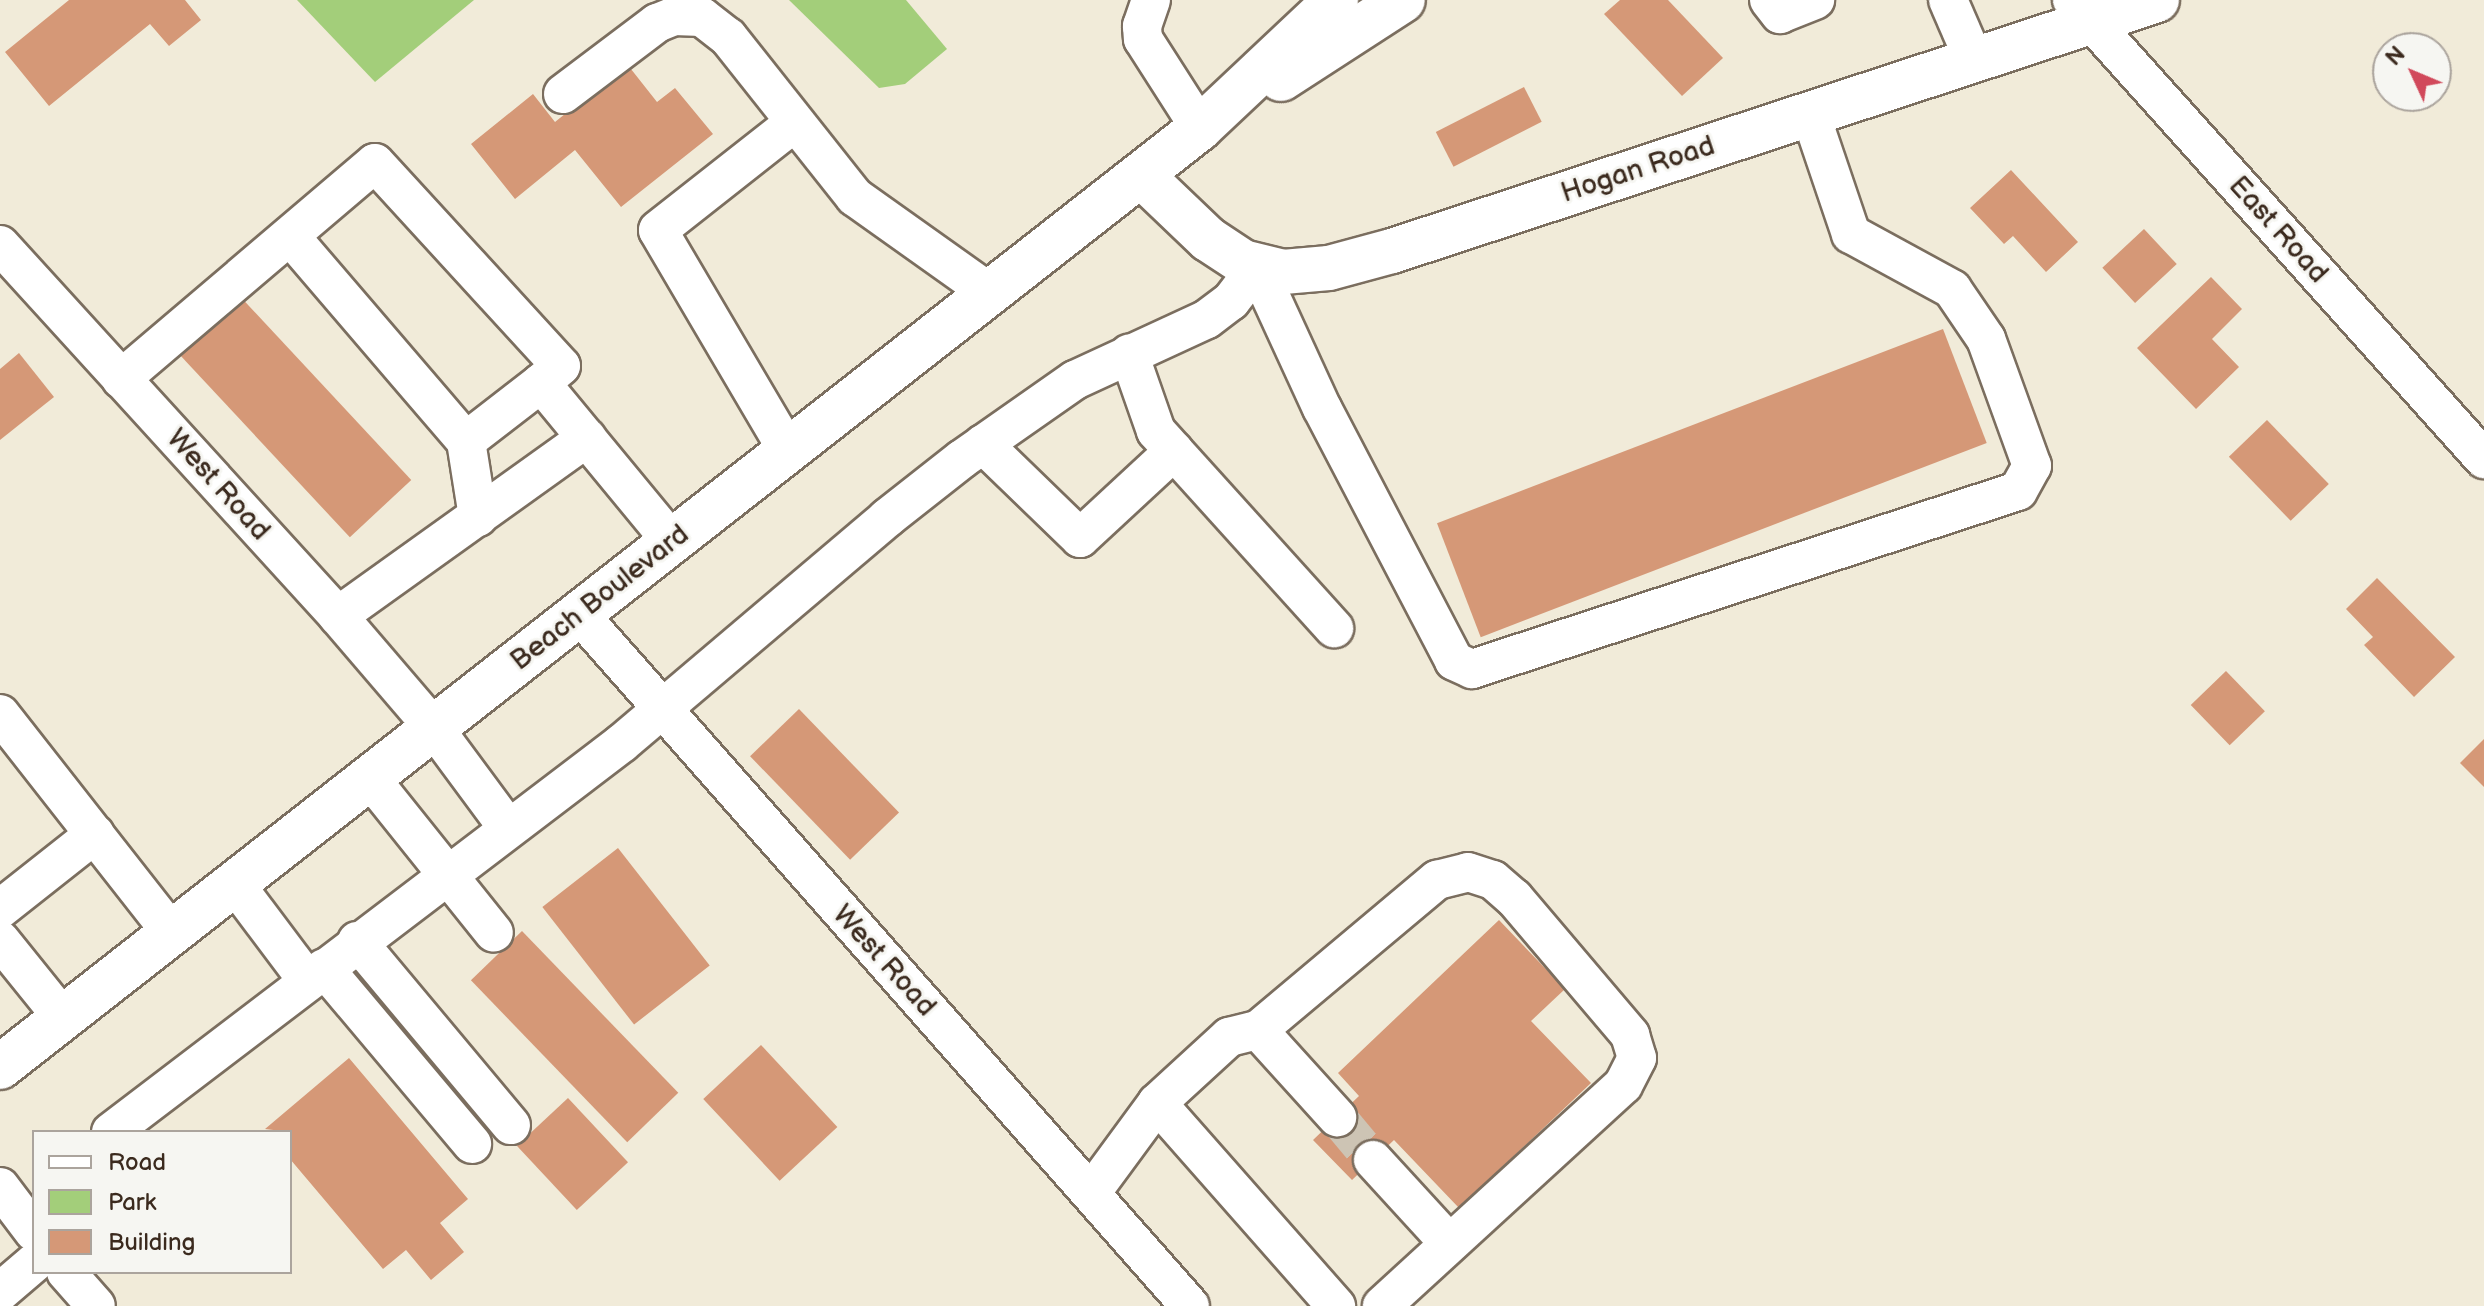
<!DOCTYPE html>
<style>
body{margin:0}
#map{position:relative;width:2484px;height:1306px;overflow:hidden;background:#f1ebd9;font-family:"Balsamiq Sans",sans-serif}
div>[style]{position:absolute}
.green>*{inset:0;background:#a3ce7a}
.building>*{inset:0;background:#d59877;transform-origin:0 0}
.minor-tunnel>*{height:38px;margin-top:-19px;transform-origin:0;background:repeating-linear-gradient(90deg,#cdc4b4 0 38px,transparent 0 57px)}
.roads{filter:drop-shadow(2px 0 #7b6e5f) drop-shadow(-2px 0 #7b6e5f) drop-shadow(0 2px #7b6e5f) drop-shadow(0 -2px #7b6e5f)}
.minor>*{height:38px;margin:-19px;padding:0 19px;transform-origin:19px;border-radius:19px;background:#fff}
.major>*{height:44px;margin:-22px;padding:0 22px;transform-origin:22px;border-radius:22px;background:#fff}
.highway>*{height:44px;margin:-22px;padding:0 22px;transform-origin:22px;border-radius:22px;background:#fff}
span{translate:-50% -50%;white-space:nowrap;text-align:center;line-height:1.15;-webkit-text-stroke:6px #f6f6f2;paint-order:stroke}
.street-label{font-size:28px;color:#3b2a1e}
.legend{position:absolute;left:32px;top:1130px;width:260px;height:144px;box-sizing:border-box;background:#f6f6f2;border:2px solid #aba49d;margin:0;padding:10px 14px;list-style:none;font-size:24px;color:#3b2a1e}
.legend li{display:flex;align-items:center;gap:16px;height:40px}
.legend b{width:40px;border:2px solid #aba49d}
.north{position:absolute;left:2372px;top:32px;width:80px;height:80px;box-sizing:border-box;background:#f6f6f2;border:2px solid #aba49d;border-radius:50%;rotate:314deg;font-size:22px;font-weight:700;line-height:32px;text-align:center;color:#3b2a1e}
.north::after{content:'';display:block;margin:auto;width:28px;height:36px;background:#d1495b;clip-path:polygon(50% 0,100% 100%,50% 72%,0 100%)}
</style>
<div id="map">
<div class="green">
<div style="clip-path:polygon(297px 0,474px 0,375px 82px)"></div>
<div style="clip-path:polygon(789px 0,906px 0,947px 49px,905px 84px,879px 88px)"></div>
</div>
<div class="building">
<div style="clip-path:polygon(69px 0,185px 0,201px 20px,169px 46px,150px 24px,49px 106px,5px 52px)"></div>
<div style="clip-path:polygon(1620px 0,1668px 0,1723px 58px,1682px 96px,1604px 14px)"></div>
<div style="clip-path:polygon(627px 64px,657px 102px,675px 88px,713px 134px,621px 207px,575px 150px,515px 199px,471px 144px,533px 94px,555px 122px)"></div>
<div style="left:1524px;top:87px;width:39px;height:99px;rotate:63deg"></div>
<div style="clip-path:polygon(2011px 170px,2078px 242px,2046px 272px,2013px 236px,2004px 244px,1970px 208px)"></div>
<div style="left:2144px;top:229px;width:48px;height:57px;rotate:47deg"></div>
<div style="clip-path:polygon(2211px 277px,2242px 309px,2212px 339px,2239px 367px,2196px 409px,2137px 348px)"></div>
<div style="left:236px;top:292px;width:257px;height:84px;rotate:47deg"></div>
<div style="left:1943px;top:329px;width:122px;height:542px;rotate:69deg"></div>
<div style="clip-path:polygon(19px 353px,54px 397px,0 440px,0 369px)"></div>
<div style="left:2267px;top:420px;width:89px;height:53px;rotate:46deg"></div>
<div style="clip-path:polygon(2377px 578px,2455px 657px,2414px 697px,2364px 645px,2373px 637px,2346px 609px)"></div>
<div style="left:2226px;top:671px;width:56px;height:49px;rotate:46deg"></div>
<div style="left:799px;top:709px;width:144px;height:68px;rotate:46deg"></div>
<div style="clip-path:polygon(2484px 739px,2484px 787px,2460px 763px)"></div>
<div style="left:618px;top:848px;width:149px;height:96px;rotate:52deg"></div>
<div style="clip-path:polygon(1499px 920px,1565px 989px,1531px 1021px,1591px 1083px,1459px 1208px,1394px 1140px,1352px 1180px,1313px 1140px,1359px 1096px,1338px 1073px)"></div>
<div style="left:522px;top:931px;width:225px;height:71px;rotate:46deg"></div>
<div style="left:761px;top:1045px;width:112px;height:79px;rotate:47deg"></div>
<div style="clip-path:polygon(349px 1058px,468px 1199px,440px 1223px,464px 1252px,431px 1280px,406px 1250px,383px 1269px,290px 1159px,290px 1132px,265px 1129px)"></div>
<div style="left:568px;top:1098px;width:88px;height:70px;rotate:47deg"></div>
</div>
<div class="minor-tunnel">
<div style="left:1337px;top:1117px;width:56px;rotate:50.1deg"></div>
</div>
<div class="roads">
<div class="minor">
<div style="left:1151px;top:0;width:28px;rotate:109deg"></div>
<div style="left:1142px;top:26px;width:13px;rotate:86deg"></div>
<div style="left:1143px;top:39px;width:106px;rotate:57.4deg"></div>
<div style="left:1769px;top:0;width:18px;rotate:52deg"></div>
<div style="left:1780px;top:14px;width:38px;rotate:-22deg"></div>
<div style="left:1948px;top:0;width:65px;rotate:66.6deg"></div>
<div style="left:2072px;top:0;width:617px;rotate:48.09deg"></div>
<div style="left:563px;top:94px;width:118px;rotate:-37.1deg"></div>
<div style="left:657px;top:23px;width:18px;rotate:-22deg"></div>
<div style="left:674px;top:16px;width:28px;rotate:2deg"></div>
<div style="left:702px;top:17px;width:33px;rotate:38deg"></div>
<div style="left:728px;top:37px;width:204px;rotate:51.6deg"></div>
<div style="left:855px;top:197px;width:166px;rotate:35.4deg"></div>
<div style="left:290px;top:236px;width:270px;rotate:49.4deg"></div>
<div style="left:466px;top:441px;width:77px;rotate:81deg"></div>
<div style="left:0;top:245px;width:502px;rotate:47.66deg"></div>
<div style="left:338px;top:616px;width:148px;rotate:49.4deg"></div>
<div style="left:434px;top:728px;width:124px;rotate:53.5deg"></div>
<div style="left:1257px;top:267px;width:155px;rotate:65.3deg"></div>
<div style="left:1322px;top:408px;width:285px;rotate:62.4deg"></div>
<div style="left:1454px;top:661px;width:20px;rotate:24deg"></div>
<div style="left:1472px;top:669px;width:574px;rotate:-18.06deg"></div>
<div style="left:2018px;top:491px;width:29px;rotate:-61deg"></div>
<div style="left:2032px;top:466px;width:135px;rotate:-109.9deg"></div>
<div style="left:1986px;top:339px;width:60px;rotate:-124.2deg"></div>
<div style="left:1952px;top:289px;width:115px;rotate:-151.4deg"></div>
<div style="left:1851px;top:234px;width:128px;rotate:-108.7deg"></div>
<div style="left:121px;top:379px;width:333px;rotate:-40.4deg"></div>
<div style="left:375px;top:163px;width:275px;rotate:47.5deg"></div>
<div style="left:561px;top:366px;width:26px;rotate:140deg"></div>
<div style="left:541px;top:383px;width:206px;rotate:50.5deg"></div>
<div style="left:466px;top:441px;width:95px;rotate:-37.7deg"></div>
<div style="left:983px;top:444px;width:135px;rotate:44.1deg"></div>
<div style="left:1080px;top:538px;width:128px;rotate:-42.8deg"></div>
<div style="left:1174px;top:451px;width:27px;rotate:-132deg"></div>
<div style="left:1156px;top:431px;width:82px;rotate:-109.3deg"></div>
<div style="left:788px;top:451px;width:256px;rotate:-120.5deg"></div>
<div style="left:658px;top:230px;width:174px;rotate:-38.2deg"></div>
<div style="left:1174px;top:451px;width:239px;rotate:47.9deg"></div>
<div style="left:579px;top:614px;width:923px;rotate:48.56deg"></div>
<div style="left:338px;top:616px;width:306px;rotate:-35.6deg"></div>
<div style="left:0;top:714px;width:278px;rotate:51.9deg"></div>
<div style="left:370px;top:778px;width:198px;rotate:51.3deg"></div>
<div style="left:235px;top:884px;width:120px;rotate:53.1deg"></div>
<div style="left:0;top:909px;width:121px;rotate:-38.3deg"></div>
<div style="left:0;top:940px;width:100px;rotate:51.1deg"></div>
<div style="left:357px;top:941px;width:240px;rotate:50.1deg"></div>
<div style="left:324px;top:968px;width:230px;rotate:49.9deg"></div>
<div style="left:1258px;top:1030px;width:118px;rotate:47.8deg"></div>
<div style="left:1157px;top:1103px;width:271px;rotate:48.6deg"></div>
<div style="left:111px;top:1132px;width:642px;rotate:-37.28deg"></div>
<div style="left:622px;top:743px;width:348px;rotate:-40.3deg"></div>
<div style="left:887px;top:518px;width:95px;rotate:-38.2deg"></div>
<div style="left:962px;top:459px;width:138px;rotate:-35deg"></div>
<div style="left:1075px;top:380px;width:145px;rotate:-24.8deg"></div>
<div style="left:1207px;top:319px;width:30px;rotate:-37deg"></div>
<div style="left:1231px;top:301px;width:43px;rotate:-52.6deg"></div>
<div style="left:1373px;top:1160px;width:113px;rotate:47.5deg"></div>
<div style="left:0;top:1187px;width:56px;rotate:52.9deg"></div>
<div style="left:1091px;top:1193px;width:112px;rotate:-53.7deg"></div>
<div style="left:1157px;top:1103px;width:98px;rotate:-42.5deg"></div>
<div style="left:1229px;top:1037px;width:30px;rotate:-14deg"></div>
<div style="left:1258px;top:1030px;width:234px;rotate:-40deg"></div>
<div style="left:1437px;top:880px;width:32px;rotate:-14deg"></div>
<div style="left:1468px;top:872px;width:26px;rotate:18deg"></div>
<div style="left:1493px;top:880px;width:28px;rotate:41deg"></div>
<div style="left:1514px;top:898px;width:180px;rotate:49.7deg"></div>
<div style="left:1630px;top:1035px;width:24px;rotate:73deg"></div>
<div style="left:1637px;top:1058px;width:30px;rotate:117deg"></div>
<div style="left:1623px;top:1085px;width:327px;rotate:137.5deg"></div>
<div style="left:66px;top:1272px;width:45px;rotate:48.6deg"></div>
<div style="left:0;top:1292px;width:45px;rotate:-40.5deg"></div>
</div>
<div class="major">
<div style="left:1141px;top:175px;width:93px;rotate:43.7deg"></div>
<div style="left:1208px;top:239px;width:42px;rotate:33.3deg"></div>
<div style="left:1243px;top:262px;width:41px;rotate:14deg"></div>
<div style="left:1283px;top:272px;width:46px;rotate:-5deg"></div>
<div style="left:1329px;top:268px;width:65px;rotate:-15.1deg"></div>
<div style="left:1392px;top:251px;width:805px;rotate:-18.16deg"></div>
</div>
<div class="highway">
<div style="left:1281px;top:79px;width:145px;rotate:-32.9deg"></div>
<div style="left:0;top:1067px;width:1524px;rotate:-38.04deg"></div>
<div style="left:1200px;top:128px;width:187px;rotate:-43.3deg"></div>
</div>
</div>
<div class="street-label">
<span style="left:1638px;top:170px;rotate:-18deg">Hogan Road</span>
<span style="left:2278px;top:230px;rotate:48deg">East Road</span>
<span style="left:218px;top:485px;rotate:48deg">West Road</span>
<span style="left:600px;top:598px;rotate:-38deg">Beach Boulevard</span>
<span style="left:884px;top:961px;rotate:48deg">West Road</span>
</div>
<ul class="legend">
<li><b style="height:10px;background:#fff"></b>Road</li>
<li><b style="height:22px;background:#a3ce7a"></b>Park</li>
<li><b style="height:22px;background:#d59877"></b>Building</li>
</ul>
<div class="north">N</div>
</div>
